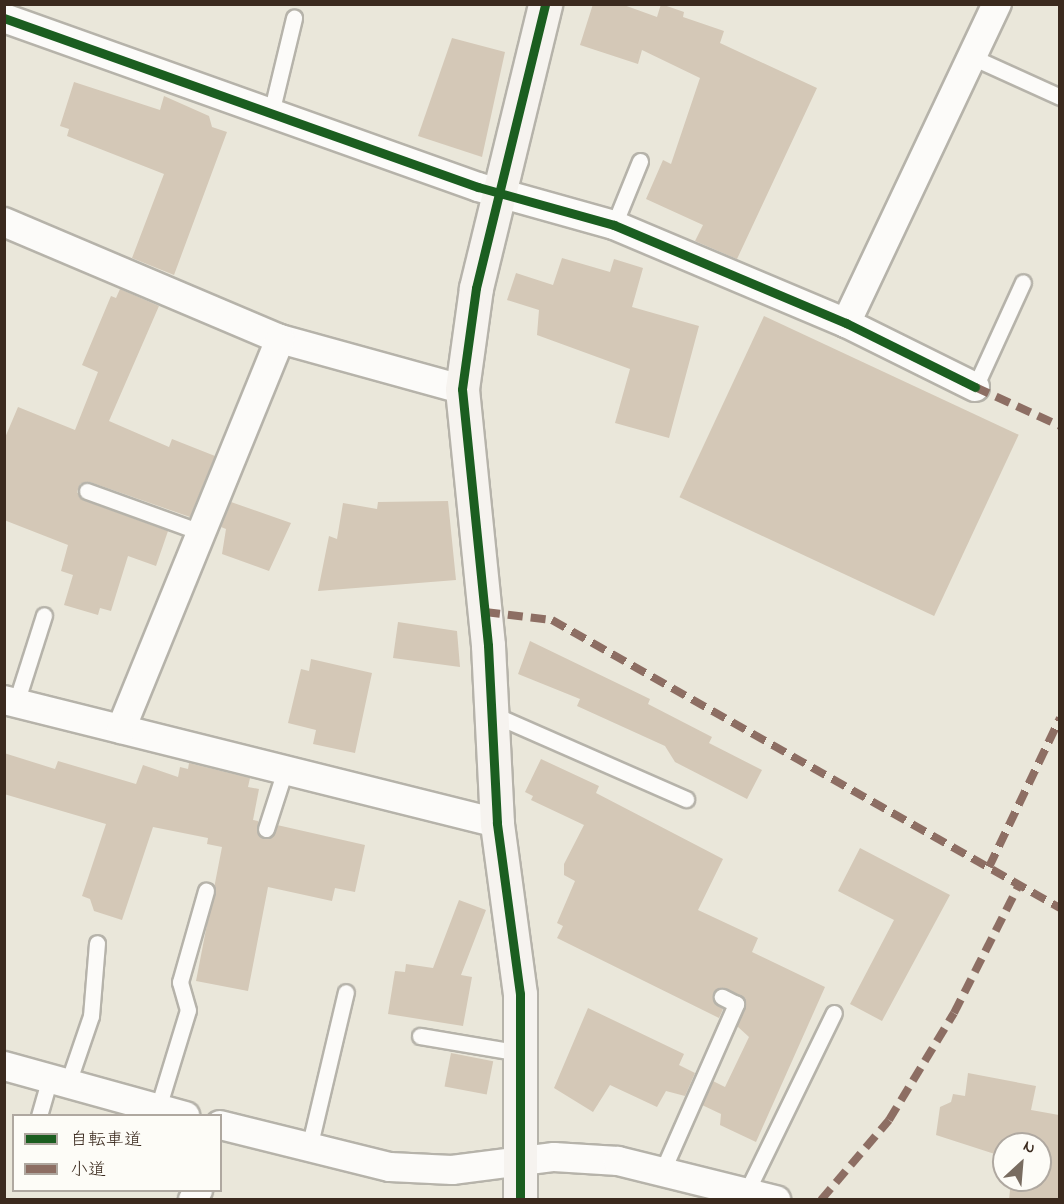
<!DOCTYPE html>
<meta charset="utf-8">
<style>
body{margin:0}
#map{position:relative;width:1064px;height:1204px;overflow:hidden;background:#eae7da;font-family:"Indie Flower","Klee One",sans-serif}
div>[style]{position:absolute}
.building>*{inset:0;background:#d4c8b7;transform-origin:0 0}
.roads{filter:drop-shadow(2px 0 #b6b3aa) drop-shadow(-2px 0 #b6b3aa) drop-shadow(0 2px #b6b3aa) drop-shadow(0 -2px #b6b3aa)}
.lane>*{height:15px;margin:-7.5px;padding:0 7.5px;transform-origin:7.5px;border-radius:7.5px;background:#fcfbf9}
.street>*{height:28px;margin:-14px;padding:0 14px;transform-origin:14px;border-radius:14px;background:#fcfbf9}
.secondary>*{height:33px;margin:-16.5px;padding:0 16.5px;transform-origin:16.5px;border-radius:16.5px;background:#f6f3ef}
.quiet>*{height:8px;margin-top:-4px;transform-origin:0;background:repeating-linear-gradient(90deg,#8d6e63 0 15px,transparent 0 23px)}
.cycleway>*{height:9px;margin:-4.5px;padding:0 4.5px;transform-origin:4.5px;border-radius:4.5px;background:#1b5e20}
span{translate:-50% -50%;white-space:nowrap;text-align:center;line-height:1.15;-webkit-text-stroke:6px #fdfcf7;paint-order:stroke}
.frame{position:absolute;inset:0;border:6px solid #3b2a1e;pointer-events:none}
.legend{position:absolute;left:12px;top:1114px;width:210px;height:78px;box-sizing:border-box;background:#fdfcf7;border:2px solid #afa8a0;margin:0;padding:8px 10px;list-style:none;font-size:18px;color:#3b2a1e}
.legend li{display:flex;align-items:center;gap:12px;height:30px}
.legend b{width:30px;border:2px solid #afa8a0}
.north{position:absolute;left:992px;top:1132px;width:60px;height:60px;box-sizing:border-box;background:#fdfcf7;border:2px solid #afa8a0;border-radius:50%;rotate:26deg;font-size:16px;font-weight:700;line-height:24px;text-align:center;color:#3b2a1e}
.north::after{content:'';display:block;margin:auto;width:21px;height:27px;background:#786c60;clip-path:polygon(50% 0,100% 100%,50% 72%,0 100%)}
</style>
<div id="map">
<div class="building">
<div style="clip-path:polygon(593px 4px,621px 4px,657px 17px,661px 4px,684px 12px,683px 17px,724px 31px,720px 43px,817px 88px,737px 259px,695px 241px,703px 225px,646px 199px,663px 160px,671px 164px,700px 78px,642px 50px,638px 64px,580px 45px)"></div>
<div style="clip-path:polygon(452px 38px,505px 52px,482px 157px,418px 136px)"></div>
<div style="clip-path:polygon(74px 82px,160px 110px,164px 96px,209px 116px,212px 127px,227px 132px,174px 275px,132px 258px,164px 174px,67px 136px,69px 129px,60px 126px)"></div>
<div style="clip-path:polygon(562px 258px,610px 272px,614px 259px,643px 268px,632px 307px,699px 326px,669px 438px,615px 423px,630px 369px,537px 335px,539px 310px,507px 300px,516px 273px,553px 285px)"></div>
<div style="clip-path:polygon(120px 289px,159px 306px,109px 421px,169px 447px,172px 439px,215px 456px,190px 517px,90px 482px,80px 484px,77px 492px,83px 500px,168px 531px,156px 566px,128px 556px,111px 611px,100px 608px,98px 615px,64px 605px,73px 575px,61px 571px,68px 545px,4px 520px,4px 440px,18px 407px,75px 430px,98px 372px,82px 365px,111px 296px,116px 298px)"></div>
<div style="left:764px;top:316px;width:281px;height:200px;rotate:25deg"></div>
<div style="clip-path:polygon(448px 501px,456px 580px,318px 591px,329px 536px,337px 539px,343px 503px,377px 509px,378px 502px)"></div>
<div style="clip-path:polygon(231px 502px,291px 523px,269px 571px,222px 554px,226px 529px,221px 527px)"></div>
<div style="clip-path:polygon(398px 622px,457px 631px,460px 667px,393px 658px)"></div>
<div style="clip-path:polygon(530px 641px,650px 699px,648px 704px,712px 737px,709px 743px,762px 770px,747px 799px,675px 762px,665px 746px,577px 706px,580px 699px,518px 674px)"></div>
<div style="clip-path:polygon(311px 659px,372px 673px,355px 753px,313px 744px,316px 730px,288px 723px,301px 669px,309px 671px)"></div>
<div style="clip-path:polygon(4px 753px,55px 769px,58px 761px,136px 784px,143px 765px,178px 777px,180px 767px,188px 769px,189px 763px,250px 778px,248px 787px,259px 789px,253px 820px,258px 821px,262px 838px,272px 837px,277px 825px,365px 845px,355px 892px,335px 888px,332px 901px,268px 887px,248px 991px,196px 981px,222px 847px,207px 844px,208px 838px,153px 827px,122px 920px,94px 911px,90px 899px,82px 896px,106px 824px,4px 794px)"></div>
<div style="clip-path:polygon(541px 759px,599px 786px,596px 793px,723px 859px,698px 910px,758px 938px,752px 952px,825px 987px,756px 1142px,720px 1125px,721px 1114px,702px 1105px,713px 1081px,725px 1087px,749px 1037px,737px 1026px,744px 998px,716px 989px,714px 1002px,723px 1009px,719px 1018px,557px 938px,563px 926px,557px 923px,575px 881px,564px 875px,564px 864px,584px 825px,531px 800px,533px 796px,525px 792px)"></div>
<div style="clip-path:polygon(860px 848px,950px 895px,882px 1021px,850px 1004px,894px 920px,838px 891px)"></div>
<div style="clip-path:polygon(459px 900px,486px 910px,461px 975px,472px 977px,463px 1026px,388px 1014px,395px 971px,405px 972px,406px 964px,433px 968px)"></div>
<div style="clip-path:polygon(588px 1008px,684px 1054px,679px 1065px,695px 1073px,685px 1096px,666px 1091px,657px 1107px,610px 1085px,593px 1112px,554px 1088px)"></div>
<div style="left:451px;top:1053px;width:43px;height:34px;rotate:11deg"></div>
<div style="clip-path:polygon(968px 1073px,1036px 1086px,1031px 1110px,1059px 1115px,1059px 1200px,1009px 1200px,1011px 1180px,1040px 1180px,1040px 1144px,1004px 1144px,1004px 1157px,936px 1135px,940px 1107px,951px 1102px,953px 1094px,965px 1096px)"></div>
</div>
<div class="roads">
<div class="lane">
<div style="left:972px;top:57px;width:97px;rotate:24.4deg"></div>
<div style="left:272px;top:109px;width:94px;rotate:-76.4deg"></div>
<div style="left:614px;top:225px;width:69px;rotate:-67.9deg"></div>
<div style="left:975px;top:387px;width:115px;rotate:-65.4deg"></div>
<div style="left:87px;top:491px;width:120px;rotate:19.9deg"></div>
<div style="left:16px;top:703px;width:92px;rotate:-72.3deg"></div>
<div style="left:492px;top:714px;width:212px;rotate:23.7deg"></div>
<div style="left:266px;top:829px;width:62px;rotate:-72.1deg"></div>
<div style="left:420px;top:1036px;width:102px;rotate:9.6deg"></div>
<div style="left:68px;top:1083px;width:71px;rotate:-71.1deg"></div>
<div style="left:91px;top:1016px;width:73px;rotate:-85.3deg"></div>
<div style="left:158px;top:1108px;width:102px;rotate:-73deg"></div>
<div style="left:188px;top:1010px;width:29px;rotate:-106deg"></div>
<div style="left:180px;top:982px;width:95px;rotate:-74.1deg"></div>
<div style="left:39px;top:1116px;width:37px;rotate:-74deg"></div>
<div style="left:309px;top:1148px;width:160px;rotate:-76.7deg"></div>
<div style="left:662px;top:1172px;width:184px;rotate:-66.2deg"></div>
<div style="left:736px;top:1004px;width:16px;rotate:-153deg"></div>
<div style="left:747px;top:1191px;width:198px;rotate:-64deg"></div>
</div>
<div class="street">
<div style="left:4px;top:18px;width:503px;rotate:19.62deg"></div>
<div style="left:478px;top:187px;width:141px;rotate:15.6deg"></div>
<div style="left:614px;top:225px;width:252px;rotate:22.9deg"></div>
<div style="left:846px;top:323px;width:144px;rotate:26.4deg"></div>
<div style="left:4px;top:222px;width:300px;rotate:23deg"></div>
<div style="left:280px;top:339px;width:189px;rotate:15.4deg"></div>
<div style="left:846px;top:323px;width:353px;rotate:-64.7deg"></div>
<div style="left:4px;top:700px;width:508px;rotate:14.01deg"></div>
<div style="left:121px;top:729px;width:421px;rotate:-67.8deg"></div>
<div style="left:4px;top:1066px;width:188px;rotate:15.4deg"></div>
<div style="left:220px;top:1125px;width:175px;rotate:13.9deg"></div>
<div style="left:390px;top:1167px;width:62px;rotate:2.8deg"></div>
<div style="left:452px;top:1170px;width:103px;rotate:-7.3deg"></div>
<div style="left:554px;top:1157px;width:64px;rotate:3.6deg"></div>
<div style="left:618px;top:1161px;width:163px;rotate:13.9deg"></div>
<div style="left:193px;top:1200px;width:11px;rotate:-63deg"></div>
</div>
<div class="secondary">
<div style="left:520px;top:1200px;width:206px;rotate:-90deg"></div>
<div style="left:520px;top:994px;width:173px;rotate:-97.7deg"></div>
<div style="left:497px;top:823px;width:178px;rotate:-92.9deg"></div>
<div style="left:488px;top:645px;width:257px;rotate:-95.8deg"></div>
<div style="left:462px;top:389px;width:102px;rotate:-82.1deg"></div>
<div style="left:476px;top:288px;width:292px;rotate:-76.3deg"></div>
</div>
</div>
<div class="quiet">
<div style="left:975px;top:387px;width:94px;rotate:24.6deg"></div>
<div style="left:485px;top:612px;width:67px;rotate:6.8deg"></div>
<div style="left:552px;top:620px;width:584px;rotate:29.55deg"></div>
<div style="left:989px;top:867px;width:165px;rotate:-64.5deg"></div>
<div style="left:821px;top:1200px;width:105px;rotate:-49.6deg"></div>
<div style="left:889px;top:1120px;width:125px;rotate:-58.7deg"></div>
<div style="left:954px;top:1013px;width:144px;rotate:-63.1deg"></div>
</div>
<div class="cycleway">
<div style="left:4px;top:18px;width:503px;rotate:19.62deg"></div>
<div style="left:478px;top:187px;width:141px;rotate:15.6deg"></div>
<div style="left:614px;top:225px;width:252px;rotate:22.9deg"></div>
<div style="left:846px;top:323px;width:144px;rotate:26.4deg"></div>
<div style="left:520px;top:1200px;width:206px;rotate:-90deg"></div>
<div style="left:520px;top:994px;width:173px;rotate:-97.7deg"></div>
<div style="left:497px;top:823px;width:178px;rotate:-92.9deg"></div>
<div style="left:488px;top:645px;width:257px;rotate:-95.8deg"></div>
<div style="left:462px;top:389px;width:102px;rotate:-82.1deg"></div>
<div style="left:476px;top:288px;width:292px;rotate:-76.3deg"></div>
</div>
<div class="frame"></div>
<ul class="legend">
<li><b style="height:8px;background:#1b5e20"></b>自転車道</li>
<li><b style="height:8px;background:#8d6e63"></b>小道</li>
</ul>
<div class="north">N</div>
</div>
